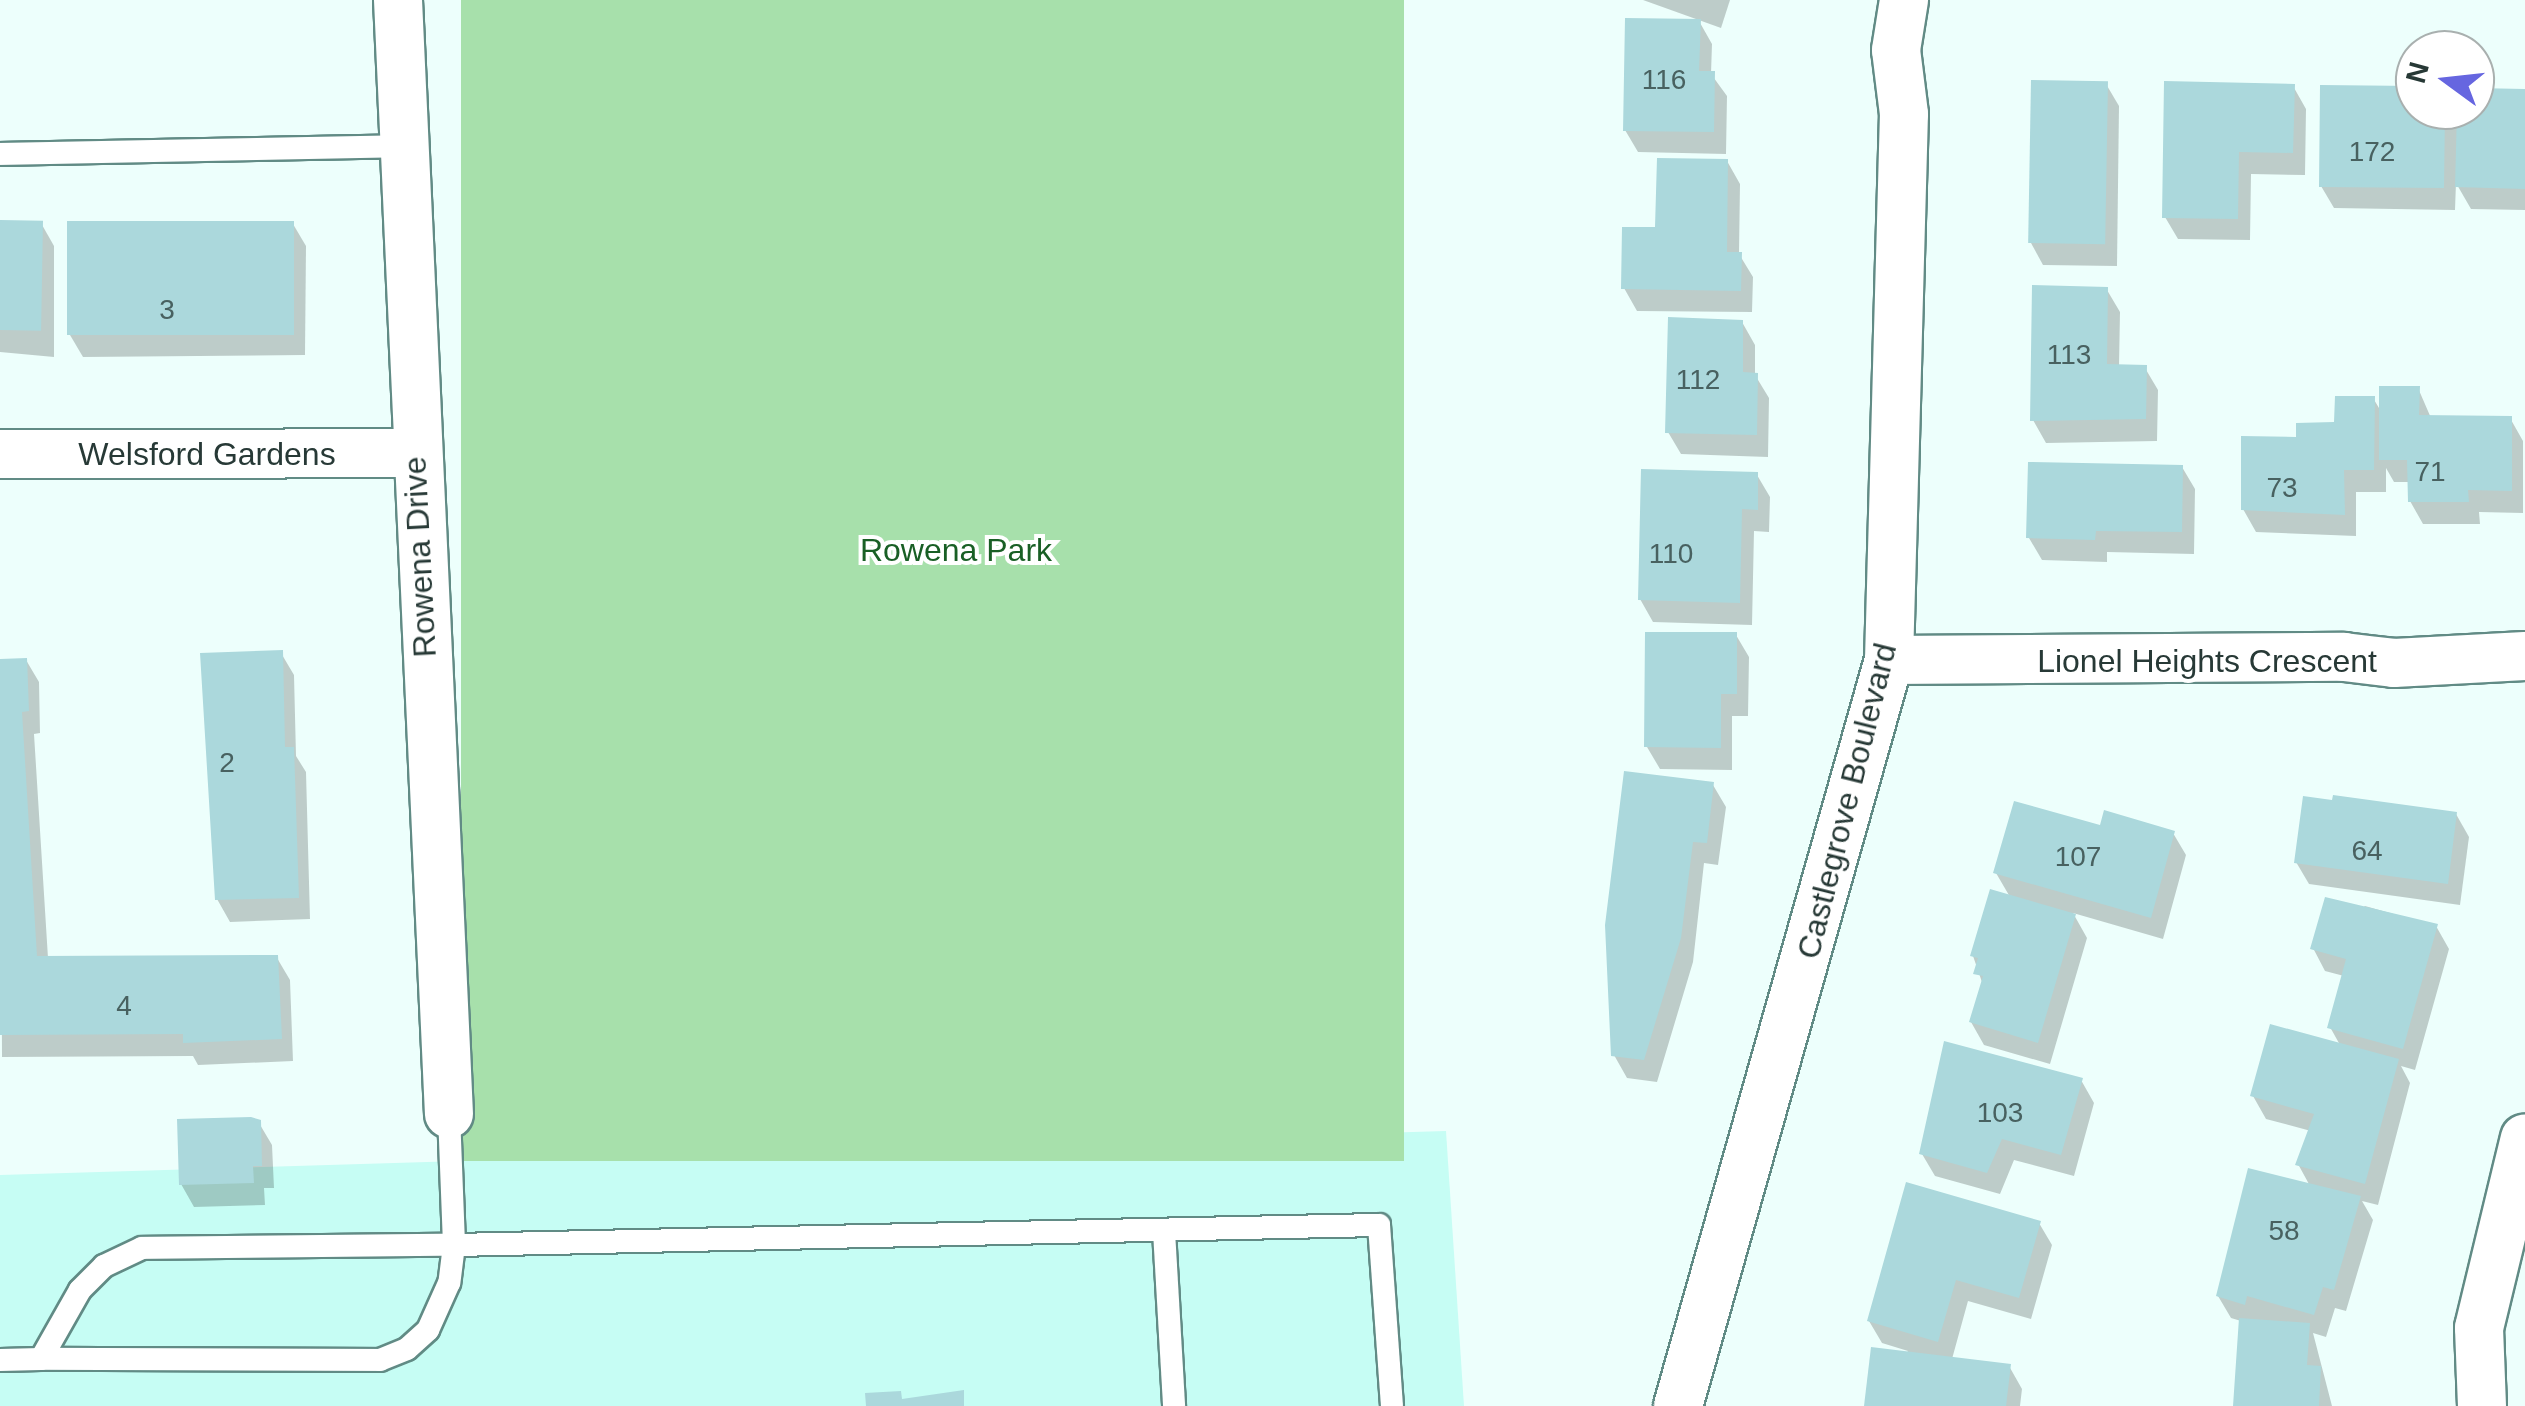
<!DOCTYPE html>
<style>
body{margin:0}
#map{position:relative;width:2525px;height:1406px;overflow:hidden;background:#edfffc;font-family:Arial,sans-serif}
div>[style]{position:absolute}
.built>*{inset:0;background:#c6fdf4}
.green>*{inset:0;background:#a7e0ab;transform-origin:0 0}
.shadow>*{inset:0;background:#0003}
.building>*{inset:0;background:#abd8dc;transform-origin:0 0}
.roads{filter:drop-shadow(2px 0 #618b85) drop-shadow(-2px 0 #618b85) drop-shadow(0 2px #618b85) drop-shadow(0 -2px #618b85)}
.service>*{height:22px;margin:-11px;padding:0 11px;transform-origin:11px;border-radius:11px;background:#fff}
.minor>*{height:48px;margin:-24px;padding:0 24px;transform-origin:24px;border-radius:24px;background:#fff}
span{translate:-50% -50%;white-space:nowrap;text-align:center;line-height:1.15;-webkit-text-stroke:8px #fff;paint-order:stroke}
.number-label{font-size:28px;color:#486160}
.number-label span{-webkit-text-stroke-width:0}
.street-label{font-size:32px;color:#273936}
.park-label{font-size:32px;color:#195f25}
.north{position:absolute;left:2395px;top:30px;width:100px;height:100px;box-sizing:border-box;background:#fff;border:2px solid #a9b0af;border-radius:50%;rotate:285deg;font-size:28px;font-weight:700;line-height:40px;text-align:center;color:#273936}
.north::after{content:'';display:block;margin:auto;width:35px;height:45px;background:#6666e0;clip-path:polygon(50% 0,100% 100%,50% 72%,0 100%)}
</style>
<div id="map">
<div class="built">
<div style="clip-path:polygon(1446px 1131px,1464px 1406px,0 1406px,0 1175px)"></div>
</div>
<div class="green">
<div style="left:461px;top:0;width:943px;height:1161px"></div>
</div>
<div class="shadow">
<div style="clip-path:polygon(1643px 0,1730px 0,1721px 28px)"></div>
<div style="clip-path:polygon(1699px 21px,1712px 44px,1711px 74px,1727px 96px,1726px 154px,1638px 152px,1625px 130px)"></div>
<div style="clip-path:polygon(2106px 84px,2119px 106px,2117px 266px,2043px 265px,2031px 243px)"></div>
<div style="clip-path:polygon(2293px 86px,2306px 109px,2305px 175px,2251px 174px,2250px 240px,2178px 239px,2165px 217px)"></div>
<div style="clip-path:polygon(2415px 89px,2415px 110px,2456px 110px,2459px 116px,2459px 110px,2475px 110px,2475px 91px,2525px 92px,2525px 210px,2471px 209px,2456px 183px,2455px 210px,2334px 208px,2321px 186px)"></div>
<div style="clip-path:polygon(1727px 161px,1740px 184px,1739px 254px,1753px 277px,1752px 312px,1637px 311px,1624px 288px,1658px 229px)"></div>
<div style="clip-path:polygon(0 223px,41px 223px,54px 246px,54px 357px,0 352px)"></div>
<div style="clip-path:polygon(293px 224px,306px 246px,305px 355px,83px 357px,70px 335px)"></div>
<div style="clip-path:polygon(2107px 290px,2120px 312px,2119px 367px,2145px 368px,2158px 390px,2157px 441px,2046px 443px,2033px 420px)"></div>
<div style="clip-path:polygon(1742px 322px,1755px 345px,1755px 375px,1769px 398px,1768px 457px,1681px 454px,1668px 432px)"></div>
<div style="clip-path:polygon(2418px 388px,2431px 418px,2510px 418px,2523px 441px,2523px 513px,2479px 512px,2480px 524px,2423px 524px,2410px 501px,2410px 482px,2394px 482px,2386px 468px,2386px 492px,2356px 492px,2356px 536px,2256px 532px,2243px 509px,2298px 439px,2337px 425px,2373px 398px,2382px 413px)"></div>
<div style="clip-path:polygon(2182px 467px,2195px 489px,2194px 554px,2107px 552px,2107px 562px,2042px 560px,2029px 538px)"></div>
<div style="clip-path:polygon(1757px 475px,1770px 497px,1769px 532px,1754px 531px,1752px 625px,1653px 622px,1640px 599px)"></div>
<div style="clip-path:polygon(1736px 635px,1749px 657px,1748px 716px,1732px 716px,1732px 770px,1660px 769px,1647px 747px)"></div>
<div style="clip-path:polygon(281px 653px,294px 675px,296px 756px,306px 772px,310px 919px,230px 922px,217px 899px)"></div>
<div style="clip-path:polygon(26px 660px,39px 682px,40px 733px,34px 734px,48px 958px,277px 958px,290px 980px,293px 1061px,198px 1065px,193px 1056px,2px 1057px,0 661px)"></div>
<div style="clip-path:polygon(1713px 785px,1726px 807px,1718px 865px,1704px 863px,1693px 962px,1657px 1082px,1627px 1078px,1614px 1055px)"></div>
<div style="clip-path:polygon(2456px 814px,2469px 837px,2460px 905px,2309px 884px,2296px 862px)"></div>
<div style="clip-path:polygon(2102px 828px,2173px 833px,2186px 855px,2163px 939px,2073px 913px,2087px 938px,2050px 1064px,1984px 1045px,1971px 1022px,1983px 985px,1973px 956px,2010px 897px,1996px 873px)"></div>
<div style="clip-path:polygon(2365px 906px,2436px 926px,2449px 949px,2415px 1070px,2401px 1066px,2410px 1083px,2378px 1205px,2362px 1201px,2373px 1220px,2346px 1311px,2335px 1308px,2326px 1337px,2313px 1333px,2332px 1406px,2236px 1406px,2241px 1321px,2231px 1318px,2218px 1296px,2310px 1186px,2298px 1164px,2311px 1131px,2266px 1119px,2253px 1096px,2340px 1045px,2330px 1027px,2344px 976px,2325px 971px,2313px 948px)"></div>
<div style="clip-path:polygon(2081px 1080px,2094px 1103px,2074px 1176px,2014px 1160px,2000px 1194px,1935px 1176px,1922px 1154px)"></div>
<div style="clip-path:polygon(259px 1123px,272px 1145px,274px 1188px,264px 1188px,265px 1205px,194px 1207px,181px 1184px)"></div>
<div style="clip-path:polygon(2039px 1223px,2052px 1245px,2031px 1319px,1968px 1301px,1952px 1359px,2009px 1366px,2022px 1389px,2020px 1406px,1866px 1406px,1908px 1351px,1882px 1343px,1869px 1321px)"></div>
</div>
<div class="building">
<div style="clip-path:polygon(1625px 18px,1701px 19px,1699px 71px,1715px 71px,1714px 132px,1623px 131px)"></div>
<div style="left:2031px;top:80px;width:77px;height:163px;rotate:1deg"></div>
<div style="clip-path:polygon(2164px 81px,2295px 84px,2293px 153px,2239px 152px,2238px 219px,2162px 218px)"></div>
<div style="clip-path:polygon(2320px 85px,2415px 86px,2415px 110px,2445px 110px,2444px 188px,2319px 187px)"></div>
<div style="clip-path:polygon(2475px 88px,2525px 89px,2525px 189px,2455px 187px,2457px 110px,2475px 110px)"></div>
<div style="clip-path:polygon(1657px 158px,1728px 159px,1727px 252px,1742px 252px,1741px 291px,1621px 289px,1622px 227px,1655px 227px)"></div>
<div style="left:0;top:220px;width:43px;height:110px;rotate:1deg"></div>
<div style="left:67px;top:221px;width:227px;height:114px"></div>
<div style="clip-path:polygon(2032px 285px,2108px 287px,2107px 364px,2147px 365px,2146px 419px,2030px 421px)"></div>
<div style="clip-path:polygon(1668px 317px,1743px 320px,1743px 372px,1758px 373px,1757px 435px,1665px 433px)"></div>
<div style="clip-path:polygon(2379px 386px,2420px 386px,2419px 415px,2512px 416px,2512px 491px,2468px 490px,2469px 502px,2408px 502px,2407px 460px,2379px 460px)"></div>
<div style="clip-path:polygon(2335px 396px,2375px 396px,2374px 470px,2344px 470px,2345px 515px,2241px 510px,2241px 436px,2296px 437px,2296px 423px,2334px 422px)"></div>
<div style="clip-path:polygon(2028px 462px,2183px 465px,2182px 532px,2096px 531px,2095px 540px,2026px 538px)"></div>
<div style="clip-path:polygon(1641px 469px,1758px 472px,1758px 510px,1742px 509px,1740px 603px,1638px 600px)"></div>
<div style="clip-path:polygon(1645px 632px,1737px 632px,1737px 694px,1721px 694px,1721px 748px,1644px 747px)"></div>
<div style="clip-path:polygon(283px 650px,285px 747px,294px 747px,299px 898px,215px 900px,200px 653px)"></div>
<div style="clip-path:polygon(27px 658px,29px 711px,22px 712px,37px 956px,278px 955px,282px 1039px,183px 1043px,183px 1034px,0 1035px,0 659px)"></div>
<div style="clip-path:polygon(1624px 771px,1714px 782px,1707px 843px,1693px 842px,1681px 938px,1644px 1060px,1611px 1056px,1605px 925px)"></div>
<div style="clip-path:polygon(2333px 795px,2457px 812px,2448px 884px,2294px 863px,2303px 796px,2332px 800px)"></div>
<div style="clip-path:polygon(2014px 801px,2100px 825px,2104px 810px,2175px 831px,2151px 918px,1993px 873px)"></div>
<div style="clip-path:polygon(1990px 889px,2076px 914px,2038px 1043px,1969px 1022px,1983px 976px,1973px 974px,1978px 958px,1970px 956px)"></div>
<div style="clip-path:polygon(2325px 897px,2438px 924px,2403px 1049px,2327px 1028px,2346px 959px,2310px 949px)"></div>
<div style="clip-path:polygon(2270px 1024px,2399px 1059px,2365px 1184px,2295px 1165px,2314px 1114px,2250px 1096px)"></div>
<div style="clip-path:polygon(1944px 1041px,2083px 1078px,2061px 1155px,2002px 1139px,1987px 1173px,1919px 1154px)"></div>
<div style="clip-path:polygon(251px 1117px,261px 1120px,262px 1166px,253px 1166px,254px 1183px,179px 1185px,177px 1119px)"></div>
<div style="clip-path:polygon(2248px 1168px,2361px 1196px,2334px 1290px,2323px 1287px,2314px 1315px,2247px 1296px,2245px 1305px,2216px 1296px)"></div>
<div style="clip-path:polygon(1906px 1182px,2041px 1221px,2019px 1298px,1956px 1280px,1938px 1342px,1867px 1321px)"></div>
<div style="clip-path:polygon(2239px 1318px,2310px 1323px,2307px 1365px,2321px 1366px,2319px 1406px,2233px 1406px)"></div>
<div style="clip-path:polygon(1871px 1347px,2011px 1364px,2006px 1406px,1864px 1406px)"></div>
<div style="clip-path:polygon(964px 1390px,964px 1406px,866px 1406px,865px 1393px,901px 1391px,902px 1399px)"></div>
</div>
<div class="roads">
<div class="service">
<div style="left:0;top:154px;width:401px;rotate:-1.1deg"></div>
<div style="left:449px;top:1114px;width:131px;rotate:87.8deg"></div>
<div style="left:454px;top:1245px;width:925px;rotate:-1.24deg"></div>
<div style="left:1379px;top:1225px;width:181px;rotate:85.9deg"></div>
<div style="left:1164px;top:1231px;width:175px;rotate:86.7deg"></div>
<div style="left:0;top:1360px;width:41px;rotate:-1.4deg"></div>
<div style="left:41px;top:1359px;width:79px;rotate:-60.5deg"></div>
<div style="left:80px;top:1290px;width:34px;rotate:-45deg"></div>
<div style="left:104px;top:1266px;width:42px;rotate:-25.3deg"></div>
<div style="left:142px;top:1248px;width:312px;rotate:-0.6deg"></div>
<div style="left:454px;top:1245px;width:38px;rotate:97deg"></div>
<div style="left:449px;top:1283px;width:51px;rotate:114.1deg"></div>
<div style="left:428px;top:1330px;width:28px;rotate:138deg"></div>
<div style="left:407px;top:1349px;width:29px;rotate:158deg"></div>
<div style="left:380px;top:1360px;width:339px;rotate:-179.8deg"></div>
</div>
<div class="minor">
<div style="left:398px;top:0;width:1115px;rotate:87.38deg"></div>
<div style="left:0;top:454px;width:414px;rotate:-0.1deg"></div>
<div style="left:1889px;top:660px;width:455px;rotate:-0.4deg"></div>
<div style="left:2344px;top:657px;width:50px;rotate:6.8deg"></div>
<div style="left:2394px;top:663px;width:131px;rotate:-3.1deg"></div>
<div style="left:1678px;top:1406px;width:775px;rotate:-74.21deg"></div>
<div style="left:1889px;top:660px;width:546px;rotate:-88.43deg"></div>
<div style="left:1904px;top:114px;width:64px;rotate:-97.1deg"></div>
<div style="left:1896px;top:50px;width:51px;rotate:-80.9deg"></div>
<div style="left:2482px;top:1406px;width:78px;rotate:-92.2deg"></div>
<div style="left:2479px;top:1328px;width:195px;rotate:-76.4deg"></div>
</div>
</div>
<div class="number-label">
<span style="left:1664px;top:80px">116</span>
<span style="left:2372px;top:152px">172</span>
<span style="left:167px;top:310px">3</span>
<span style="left:2069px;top:355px">113</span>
<span style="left:1698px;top:380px">112</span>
<span style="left:2430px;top:472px">71</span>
<span style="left:2282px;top:488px">73</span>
<span style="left:1671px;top:554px">110</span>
<span style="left:227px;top:763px">2</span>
<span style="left:2367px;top:851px">64</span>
<span style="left:2078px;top:857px">107</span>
<span style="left:124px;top:1006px">4</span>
<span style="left:2000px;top:1113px">103</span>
<span style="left:2284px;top:1231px">58</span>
</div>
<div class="street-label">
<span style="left:207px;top:454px">Welsford Gardens</span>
<span style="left:420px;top:557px;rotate:-93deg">Rowena Drive</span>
<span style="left:2207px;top:661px">Lionel Heights Crescent</span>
<span style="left:1847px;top:801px;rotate:-76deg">Castlegrove Boulevard</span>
</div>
<div class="park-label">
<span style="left:956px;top:550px">Rowena Park</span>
</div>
<div class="north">N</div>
</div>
